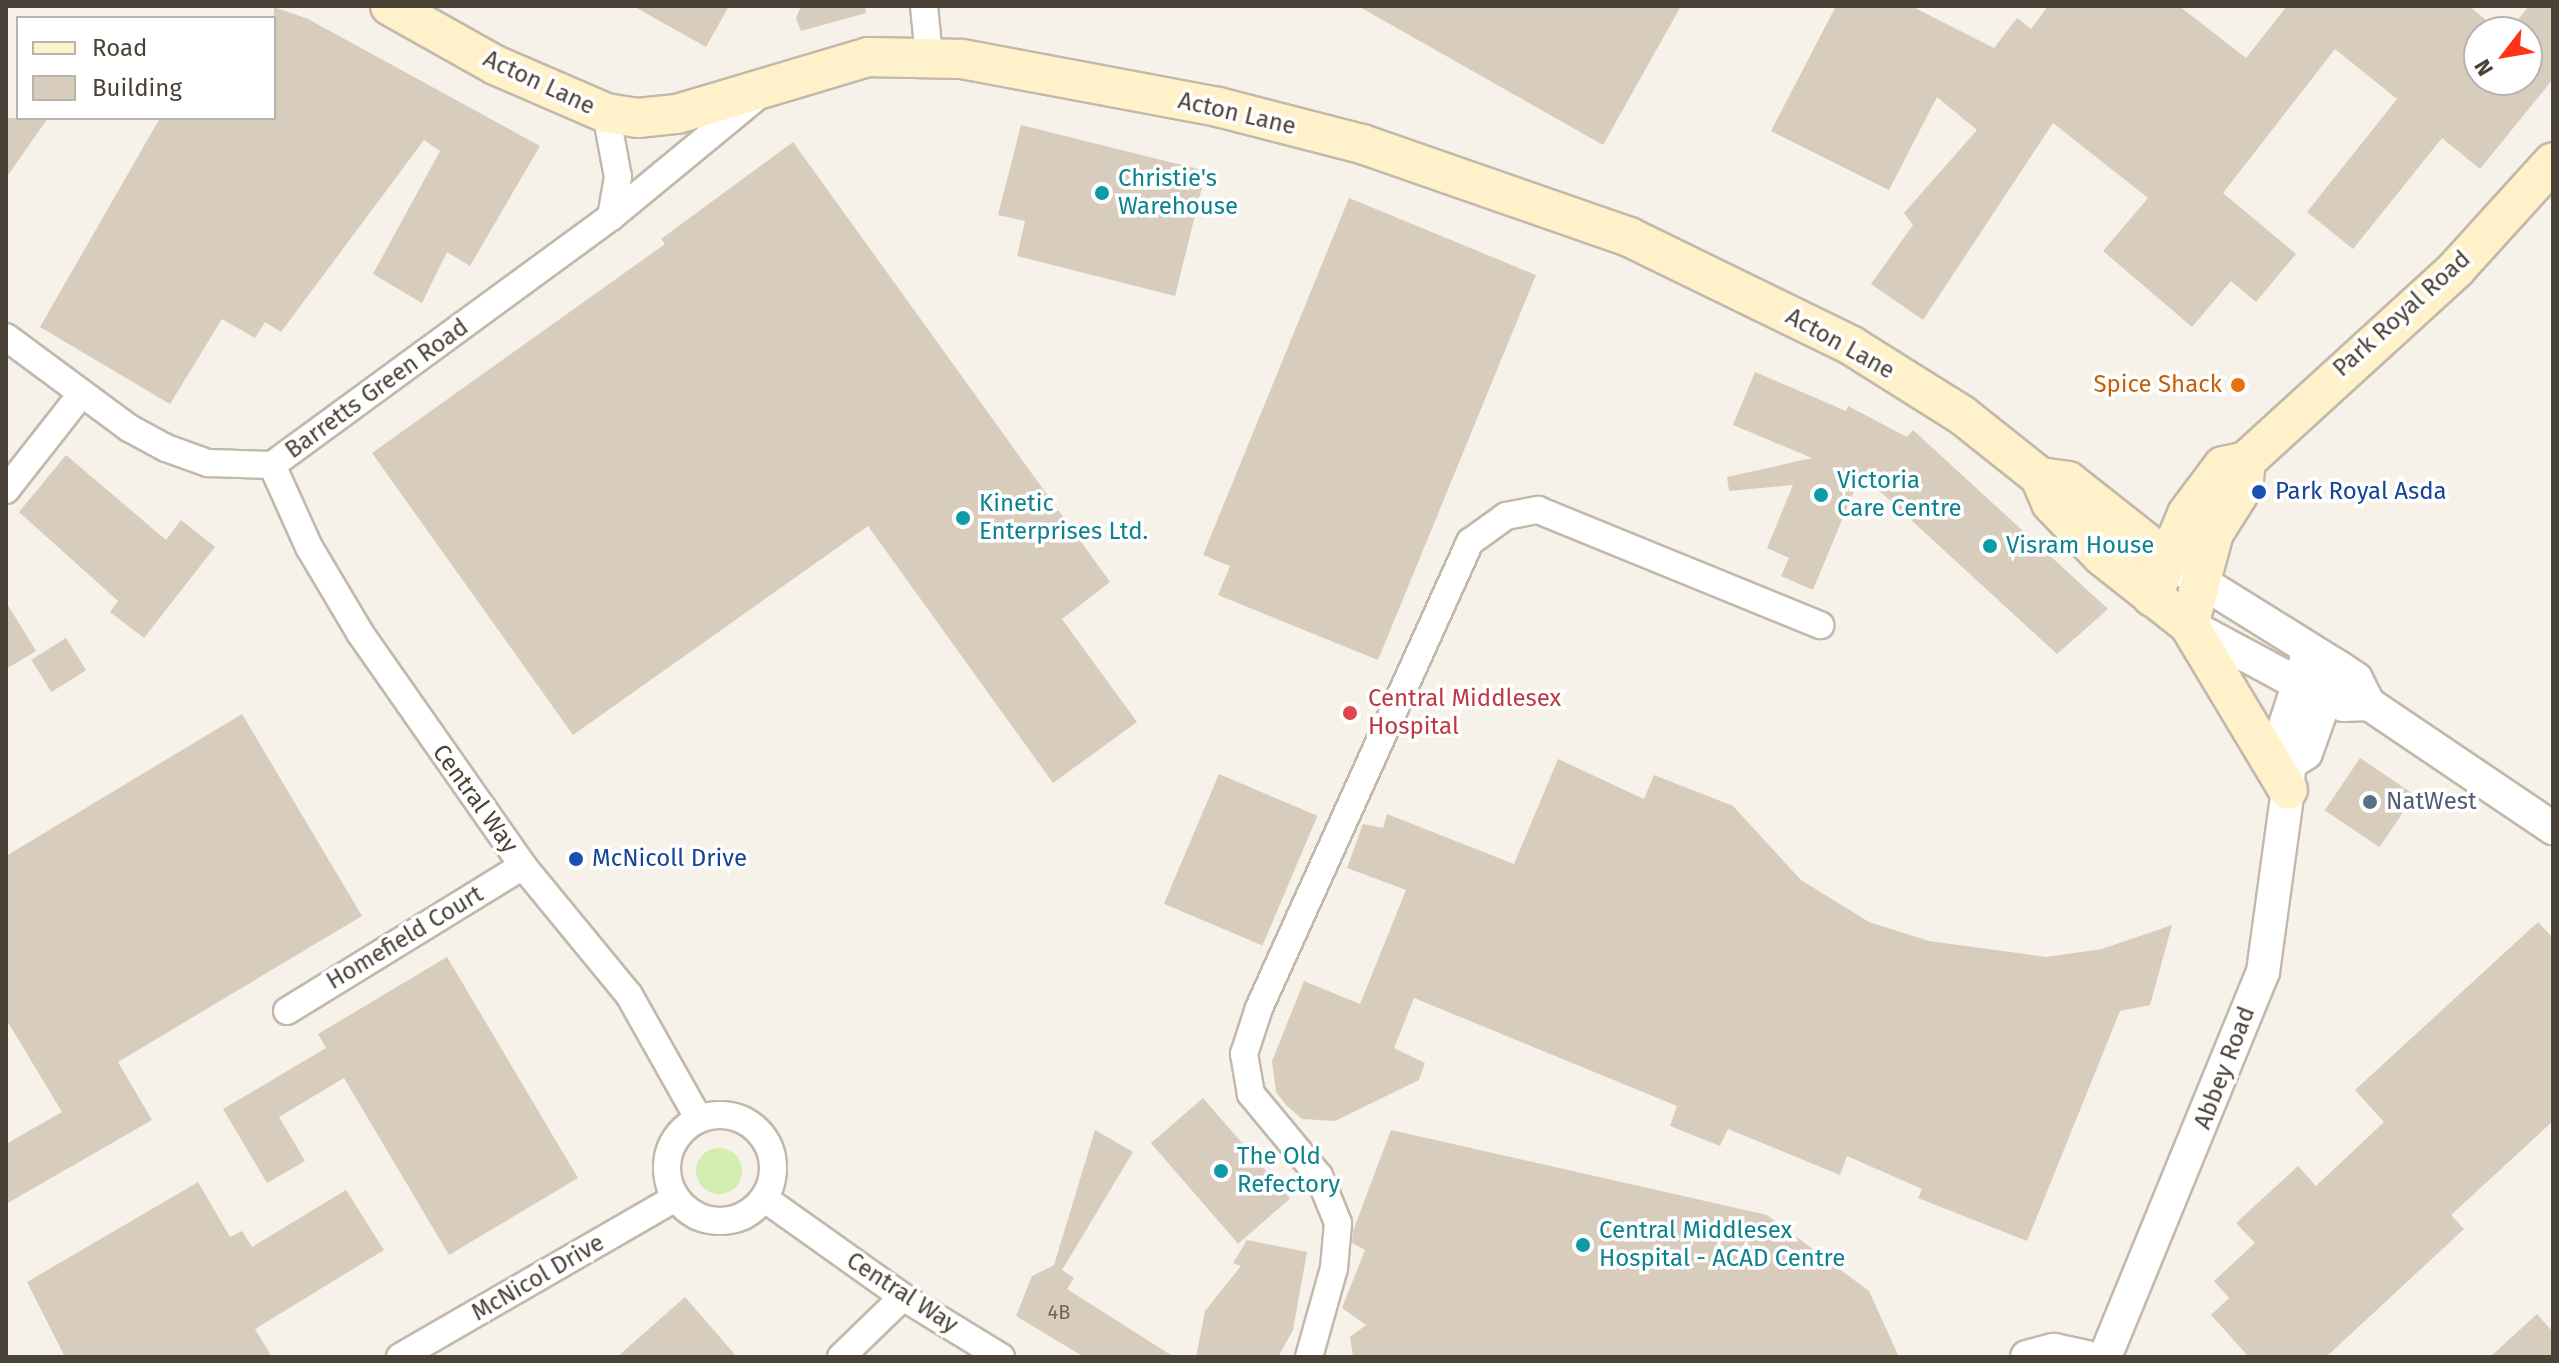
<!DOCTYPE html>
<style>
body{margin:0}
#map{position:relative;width:2559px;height:1363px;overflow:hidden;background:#f6f1e9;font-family:"Fira Sans",sans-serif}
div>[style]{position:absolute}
.green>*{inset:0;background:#d2edae}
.round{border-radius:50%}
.building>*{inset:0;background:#d8cdbd;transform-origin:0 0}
.roads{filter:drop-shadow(2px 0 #c2b9aa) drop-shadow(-2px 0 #c2b9aa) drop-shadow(0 2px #c2b9aa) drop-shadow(0 -2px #c2b9aa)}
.minor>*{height:26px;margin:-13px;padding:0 13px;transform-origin:13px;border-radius:13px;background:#fff}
.minor>.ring{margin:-13px;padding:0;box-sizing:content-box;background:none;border:26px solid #fff;border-radius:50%}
.tertiary>*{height:32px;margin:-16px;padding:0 16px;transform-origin:16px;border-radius:16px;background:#fff}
.secondary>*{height:38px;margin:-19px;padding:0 19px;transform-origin:19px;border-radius:19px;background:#fff1c9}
.dots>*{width:22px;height:22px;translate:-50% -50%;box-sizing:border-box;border:4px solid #fff;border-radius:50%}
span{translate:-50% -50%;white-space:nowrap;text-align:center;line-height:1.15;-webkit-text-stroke:7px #fff;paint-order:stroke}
.number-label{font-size:20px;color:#6e6558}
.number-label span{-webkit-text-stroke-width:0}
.street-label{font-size:24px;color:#4a4236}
.culture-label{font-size:24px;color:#0d838f}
.left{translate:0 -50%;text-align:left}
.food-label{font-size:24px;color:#c56008}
.right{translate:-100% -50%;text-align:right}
.transit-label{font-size:24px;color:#164399}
.health-label{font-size:24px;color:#be3a42}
.service-label{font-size:24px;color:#4e5e75}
.frame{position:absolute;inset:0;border:8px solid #4a4236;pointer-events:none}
.legend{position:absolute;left:16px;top:16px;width:260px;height:104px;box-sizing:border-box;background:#fff;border:2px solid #b7b3af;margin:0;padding:10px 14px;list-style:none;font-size:24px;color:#4a4236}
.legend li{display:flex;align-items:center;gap:16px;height:40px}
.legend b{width:40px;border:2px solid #b7b3af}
.north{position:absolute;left:2463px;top:16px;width:80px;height:80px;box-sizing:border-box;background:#fff;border:2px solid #b7b3af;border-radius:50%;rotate:239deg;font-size:22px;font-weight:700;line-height:32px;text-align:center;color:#4a4236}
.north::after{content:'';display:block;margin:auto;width:28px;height:36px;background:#ff3416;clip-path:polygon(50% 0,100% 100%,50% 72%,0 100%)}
</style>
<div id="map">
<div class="green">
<div class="round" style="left:696px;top:1148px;width:46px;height:46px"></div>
</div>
<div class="building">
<div style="clip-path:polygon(633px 6px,729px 6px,706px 47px)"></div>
<div style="clip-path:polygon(801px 6px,865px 6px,866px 13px,801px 31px,796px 18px)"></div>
<div style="clip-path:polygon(1358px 6px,1681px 6px,1603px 145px)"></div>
<div style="clip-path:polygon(1836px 6px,1911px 6px,1994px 48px,2017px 18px,2031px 29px,2048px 6px,2179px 6px,2246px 58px,2287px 6px,2469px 6px,2501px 32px,2479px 32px,2479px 80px,2527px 80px,2527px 32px,2508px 32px,2529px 6px,2553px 6px,2553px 79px,2480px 169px,2442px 138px,2353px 249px,2307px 212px,2397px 99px,2335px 49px,2223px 193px,2296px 254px,2256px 302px,2231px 281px,2192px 327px,2103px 251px,2148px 198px,2053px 123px,1923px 320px,1871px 284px,1913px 225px,1904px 213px,1977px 130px,1937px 97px,1889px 190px,1771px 131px)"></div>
<div style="clip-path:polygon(274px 7px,308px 19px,540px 146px,470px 266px,447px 252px,422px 303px,373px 274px,440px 151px,424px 140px,281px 332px,265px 322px,255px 338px,222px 319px,170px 404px,40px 327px,160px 118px,274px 118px)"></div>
<div style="clip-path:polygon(6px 118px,48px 118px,6px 178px)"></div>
<div style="clip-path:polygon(1021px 125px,1206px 171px,1175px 296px,1017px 256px,1025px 221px,998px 215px)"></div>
<div style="clip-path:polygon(793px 142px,1110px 582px,1062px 619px,1137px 722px,1053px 783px,868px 526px,573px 735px,372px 453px,665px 244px,661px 239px)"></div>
<div style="clip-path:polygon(1349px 198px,1536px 275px,1378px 660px,1218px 595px,1230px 566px,1203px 555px)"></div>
<div style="clip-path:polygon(1755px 372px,1846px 411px,1848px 406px,1907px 437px,1913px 430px,2108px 609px,2057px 654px,1861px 474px,1813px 590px,1781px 576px,1789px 558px,1767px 548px,1793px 485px,1729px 491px,1727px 477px,1812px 458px,1733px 425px)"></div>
<div style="clip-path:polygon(66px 455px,166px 540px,181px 520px,215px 547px,144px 638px,110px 612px,118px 601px,19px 512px)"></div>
<div style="clip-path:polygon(6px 602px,36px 651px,6px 669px)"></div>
<div style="left:66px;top:638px;width:38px;height:41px;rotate:58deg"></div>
<div style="clip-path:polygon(242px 714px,362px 916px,118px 1062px,152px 1120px,6px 1204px,6px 1144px,62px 1112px,6px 1019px,6px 856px)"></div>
<div style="left:2360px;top:758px;width:66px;height:63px;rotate:34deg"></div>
<div style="clip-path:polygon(1558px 759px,1644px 799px,1654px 775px,1733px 806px,1801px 880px,1869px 922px,1929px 941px,2046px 957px,2102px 949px,2172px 925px,2150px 1005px,2120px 1011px,2027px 1241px,1918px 1198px,1922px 1189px,1847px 1156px,1840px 1175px,1728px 1129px,1720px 1146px,1670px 1126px,1677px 1106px,1414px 998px,1394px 1048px,1425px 1063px,1419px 1080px,1335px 1121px,1302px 1119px,1286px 1105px,1276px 1092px,1272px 1061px,1304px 981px,1360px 1004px,1406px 890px,1347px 868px,1363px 824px,1383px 828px,1387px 814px,1514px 864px)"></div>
<div style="left:1219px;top:774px;width:107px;height:141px;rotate:23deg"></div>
<div style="clip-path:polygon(2538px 922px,2553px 938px,2553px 1121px,2451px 1215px,2464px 1229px,2326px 1357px,2249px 1357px,2211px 1315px,2229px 1298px,2214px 1281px,2255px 1243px,2236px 1223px,2298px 1166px,2316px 1186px,2384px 1122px,2355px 1090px)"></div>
<div style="clip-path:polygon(447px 957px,578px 1178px,449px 1255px,344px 1078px,279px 1117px,305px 1161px,267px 1183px,223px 1109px,326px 1048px,318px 1034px)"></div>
<div style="left:1203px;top:1098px;width:133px;height:69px;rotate:49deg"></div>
<div style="clip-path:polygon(1095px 1130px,1133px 1152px,1062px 1270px,1074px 1278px,1067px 1289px,1174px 1357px,1084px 1357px,1016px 1316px,1032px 1276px,1054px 1265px)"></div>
<div style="clip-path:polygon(1391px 1130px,1767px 1215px,1869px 1291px,1899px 1357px,1353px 1357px,1350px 1337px,1366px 1325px,1342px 1308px,1365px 1250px,1352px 1243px,1353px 1231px)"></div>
<div style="clip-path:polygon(198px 1182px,230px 1237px,242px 1231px,252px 1247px,346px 1190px,384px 1250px,255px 1329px,272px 1357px,65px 1357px,27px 1282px)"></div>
<div style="clip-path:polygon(1247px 1240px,1307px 1252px,1293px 1330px,1278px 1357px,1196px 1357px,1205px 1311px,1241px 1266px,1233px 1263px)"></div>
<div style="clip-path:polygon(685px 1297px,737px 1357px,617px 1357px)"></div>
<div style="clip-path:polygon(2537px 1314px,2553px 1332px,2553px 1357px,2490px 1357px)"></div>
</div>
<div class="roads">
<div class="minor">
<div style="left:924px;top:6px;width:50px;rotate:84.3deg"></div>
<div style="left:606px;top:113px;width:65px;rotate:79.4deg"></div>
<div style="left:618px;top:177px;width:41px;rotate:99.9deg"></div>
<div style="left:6px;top:337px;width:153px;rotate:36.5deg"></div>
<div style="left:129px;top:428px;width:42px;rotate:28.4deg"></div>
<div style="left:166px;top:448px;width:45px;rotate:19.7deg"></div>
<div style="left:208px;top:463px;width:64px;rotate:1.8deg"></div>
<div style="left:272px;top:465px;width:420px;rotate:-36.2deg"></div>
<div style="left:611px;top:217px;width:190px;rotate:-39.5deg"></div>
<div style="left:272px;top:465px;width:90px;rotate:65.7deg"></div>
<div style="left:309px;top:547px;width:100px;rotate:59.3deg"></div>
<div style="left:360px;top:633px;width:284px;rotate:55deg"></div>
<div style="left:523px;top:866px;width:167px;rotate:50.6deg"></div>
<div style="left:629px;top:995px;width:142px;rotate:60.6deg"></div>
<div style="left:6px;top:490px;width:123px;rotate:-51.9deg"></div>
<div style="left:287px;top:1011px;width:277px;rotate:-31.6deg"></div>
<div class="ring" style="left:667px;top:1115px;width:80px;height:80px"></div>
<div style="left:765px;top:1199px;width:169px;rotate:35.4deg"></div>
<div style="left:903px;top:1297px;width:115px;rotate:31.5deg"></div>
<div style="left:400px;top:1357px;width:318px;rotate:-30deg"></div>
<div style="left:841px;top:1357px;width:86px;rotate:-44.1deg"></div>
<div style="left:1309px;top:1357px;width:92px;rotate:-74.3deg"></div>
<div style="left:1334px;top:1268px;width:45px;rotate:-84.9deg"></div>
<div style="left:1338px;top:1223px;width:51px;rotate:-112deg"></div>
<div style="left:1319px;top:1176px;width:107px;rotate:-129.7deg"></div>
<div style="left:1251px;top:1094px;width:41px;rotate:-99.9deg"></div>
<div style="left:1244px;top:1054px;width:48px;rotate:-71.9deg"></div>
<div style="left:1259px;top:1008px;width:512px;rotate:-65.64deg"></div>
<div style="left:1470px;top:542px;width:44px;rotate:-35.8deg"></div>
<div style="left:1506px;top:516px;width:33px;rotate:-11deg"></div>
<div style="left:1538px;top:510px;width:305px;rotate:22.2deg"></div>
</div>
<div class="tertiary">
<div style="left:2181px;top:569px;width:184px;rotate:31.9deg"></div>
<div style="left:2337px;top:666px;width:23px;rotate:34deg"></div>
<div style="left:2356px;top:679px;width:28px;rotate:63deg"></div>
<div style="left:2369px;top:704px;width:222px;rotate:34deg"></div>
<div style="left:2189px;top:625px;width:154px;rotate:28.2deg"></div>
<div style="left:2325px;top:698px;width:20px;rotate:20deg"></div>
<div style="left:2344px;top:705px;width:25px;rotate:-2deg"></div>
<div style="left:2289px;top:764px;width:20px;rotate:-33deg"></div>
<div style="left:2306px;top:753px;width:81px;rotate:-70.4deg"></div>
<div style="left:2027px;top:1357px;width:28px;rotate:-15deg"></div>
<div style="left:2054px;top:1350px;width:34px;rotate:12deg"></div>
<div style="left:2105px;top:1357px;width:416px;rotate:-67.7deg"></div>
<div style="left:2263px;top:972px;width:184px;rotate:-82.2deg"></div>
<div style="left:2288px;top:790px;width:26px;rotate:-88deg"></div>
<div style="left:2289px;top:764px;width:22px;rotate:-117deg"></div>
<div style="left:2279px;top:744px;width:98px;rotate:-72.1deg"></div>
</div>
<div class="secondary">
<div style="left:390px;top:6px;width:120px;rotate:29.3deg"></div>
<div style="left:495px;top:65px;width:121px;rotate:23.4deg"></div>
<div style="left:606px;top:113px;width:32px;rotate:9deg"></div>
<div style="left:638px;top:118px;width:39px;rotate:-6deg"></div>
<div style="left:677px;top:114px;width:199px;rotate:-16.6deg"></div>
<div style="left:868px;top:57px;width:94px;rotate:1.2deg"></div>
<div style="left:962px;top:59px;width:260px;rotate:10.6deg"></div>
<div style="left:1218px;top:107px;width:149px;rotate:14.4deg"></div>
<div style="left:1362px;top:144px;width:283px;rotate:19.2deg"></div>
<div style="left:1629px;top:237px;width:248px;rotate:26deg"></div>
<div style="left:1852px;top:346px;width:130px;rotate:32.1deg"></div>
<div style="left:1962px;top:415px;width:100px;rotate:38.5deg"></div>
<div style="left:2040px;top:477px;width:28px;rotate:67deg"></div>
<div style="left:2051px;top:503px;width:74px;rotate:46.1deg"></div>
<div style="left:2102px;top:556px;width:111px;rotate:38.4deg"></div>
<div style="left:2189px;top:625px;width:192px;rotate:59deg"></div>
<div style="left:2040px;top:477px;width:28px;rotate:8deg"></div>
<div style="left:2068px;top:481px;width:127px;rotate:38.3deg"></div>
<div style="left:2152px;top:597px;width:90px;rotate:-67.1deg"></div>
<div style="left:2187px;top:514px;width:60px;rotate:-53.1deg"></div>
<div style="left:2223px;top:466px;width:24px;rotate:-12deg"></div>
<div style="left:2246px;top:461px;width:285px;rotate:-42.4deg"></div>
<div style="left:2456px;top:269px;width:144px;rotate:-47.8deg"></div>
<div style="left:2189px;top:625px;width:95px;rotate:-74.8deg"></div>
<div style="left:2214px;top:533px;width:54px;rotate:-57.8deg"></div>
<div style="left:2243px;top:487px;width:26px;rotate:-83deg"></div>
</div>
</div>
<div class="dots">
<div style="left:1102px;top:193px;background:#0f9aa8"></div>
<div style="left:2238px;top:385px;background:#e8710a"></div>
<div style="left:2259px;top:492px;background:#1a4fb4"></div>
<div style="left:1821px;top:495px;background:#0f9aa8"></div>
<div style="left:963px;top:518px;background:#0f9aa8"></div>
<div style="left:1990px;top:546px;background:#0f9aa8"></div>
<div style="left:1350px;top:713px;background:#e0444e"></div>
<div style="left:2370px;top:802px;background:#5c6f8a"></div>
<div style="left:576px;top:859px;background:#1a4fb4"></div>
<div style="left:1221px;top:1171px;background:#0f9aa8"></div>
<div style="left:1583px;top:1245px;background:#0f9aa8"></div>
</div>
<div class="number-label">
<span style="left:1059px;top:1312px">4B</span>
</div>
<div class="street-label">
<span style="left:539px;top:83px;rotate:25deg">Acton Lane</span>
<span style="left:1237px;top:114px;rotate:13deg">Acton Lane</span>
<span style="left:2402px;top:314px;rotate:-42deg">Park Royal Road</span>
<span style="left:1840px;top:344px;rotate:29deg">Acton Lane</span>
<span style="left:377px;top:389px;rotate:-36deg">Barretts Green Road</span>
<span style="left:475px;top:799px;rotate:54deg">Central Way</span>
<span style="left:405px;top:938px;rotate:-31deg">Homefield Court</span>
<span style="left:2225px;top:1068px;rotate:-69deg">Abbey Road</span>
<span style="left:538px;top:1278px;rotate:-30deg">McNicol Drive</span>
<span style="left:902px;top:1293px;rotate:33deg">Central Way</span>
</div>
<div class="culture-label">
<span class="left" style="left:1118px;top:193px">Christie's<br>Warehouse</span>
<span class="left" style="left:1837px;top:495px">Victoria<br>Care Centre</span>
<span class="left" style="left:979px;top:518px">Kinetic<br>Enterprises Ltd.</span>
<span class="left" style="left:2006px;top:546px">Visram House</span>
<span class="left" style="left:1237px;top:1171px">The Old<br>Refectory</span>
<span class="left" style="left:1599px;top:1245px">Central Middlesex<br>Hospital - ACAD Centre</span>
</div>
<div class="food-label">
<span class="right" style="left:2222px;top:385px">Spice Shack</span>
</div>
<div class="transit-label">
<span class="left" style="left:2275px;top:492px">Park Royal Asda</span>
<span class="left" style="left:592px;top:859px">McNicoll Drive</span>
</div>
<div class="health-label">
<span class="left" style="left:1368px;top:713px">Central Middlesex<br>Hospital</span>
</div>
<div class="service-label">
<span class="left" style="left:2386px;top:802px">NatWest</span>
</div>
<div class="frame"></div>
<ul class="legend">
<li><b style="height:10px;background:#fff1c9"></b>Road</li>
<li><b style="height:22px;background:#d8cdbd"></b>Building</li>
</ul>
<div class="north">N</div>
</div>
